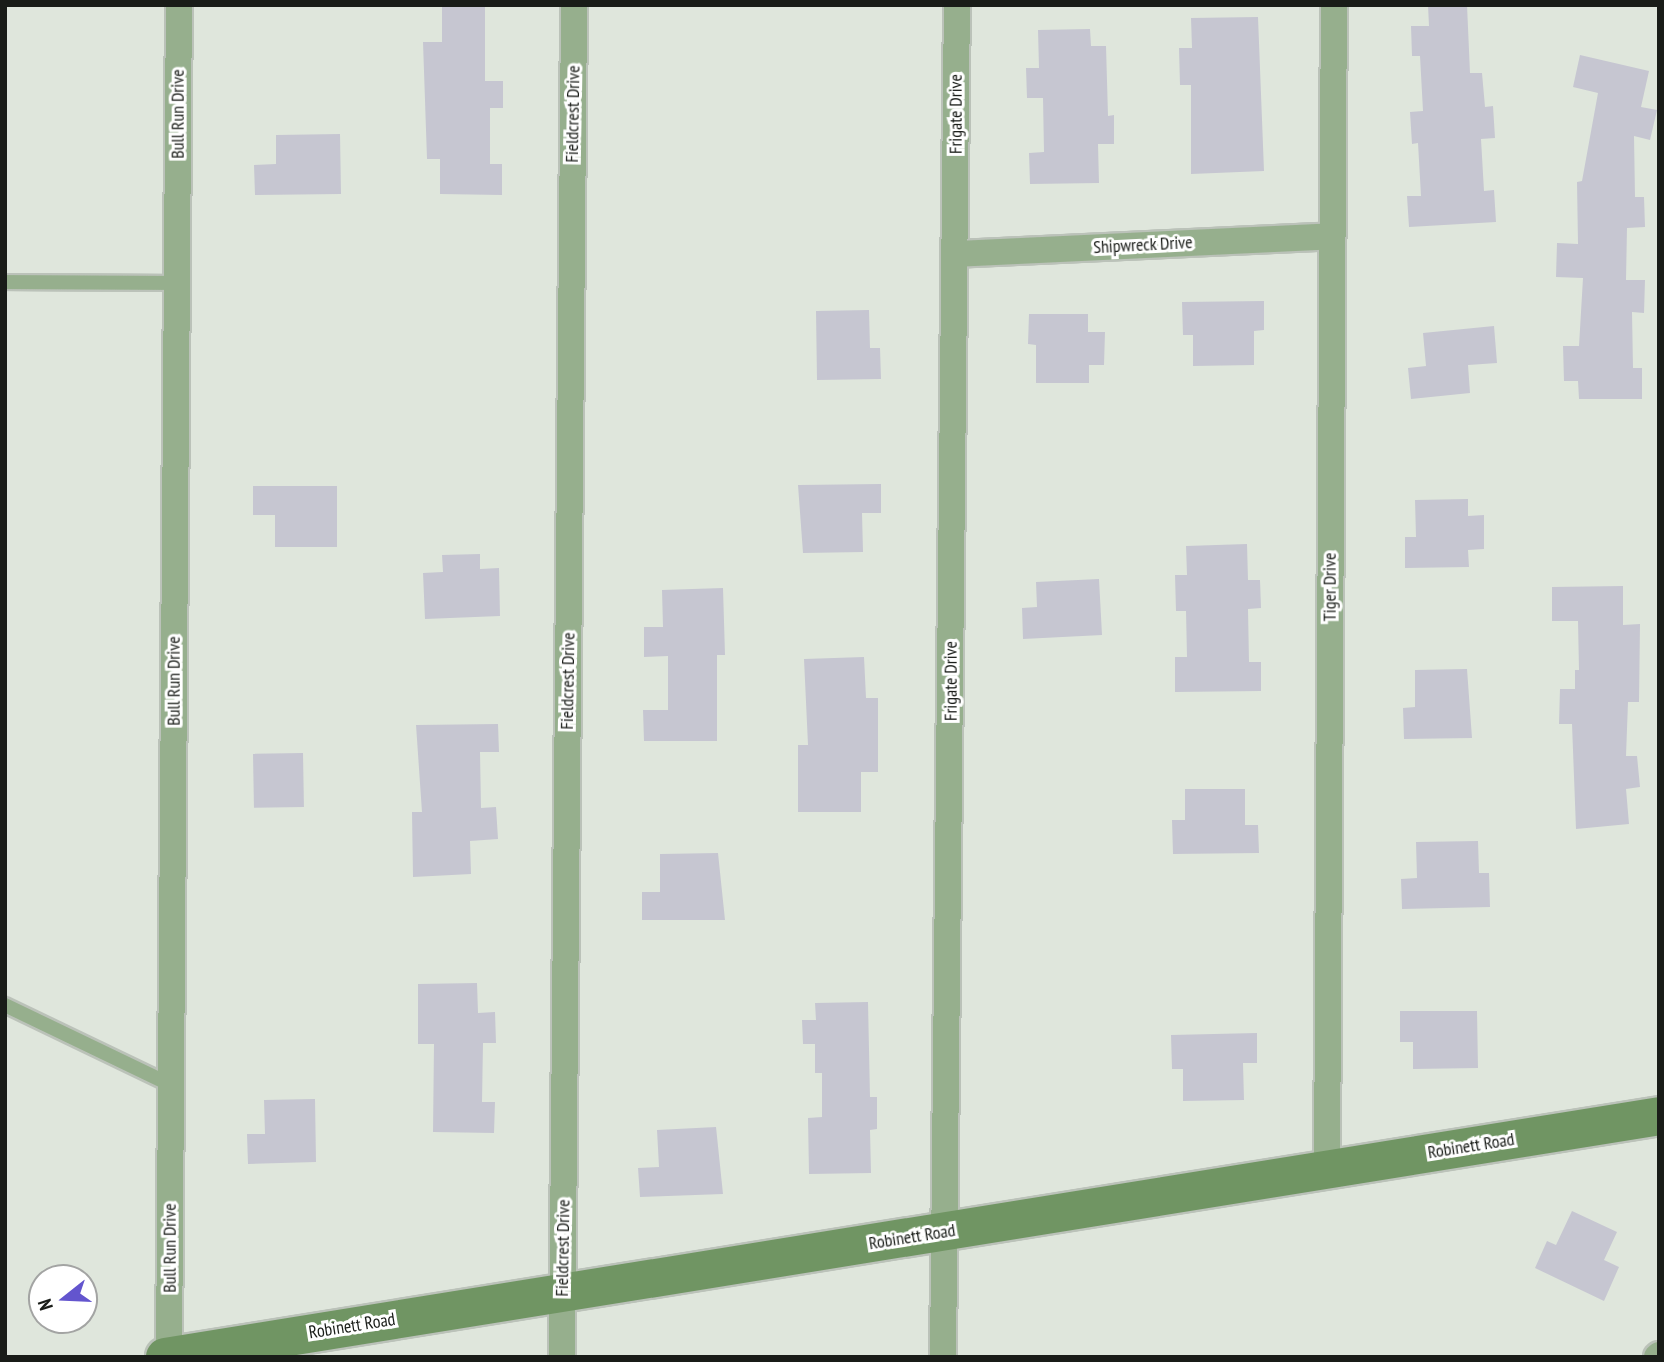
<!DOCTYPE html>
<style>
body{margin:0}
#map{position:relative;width:1664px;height:1362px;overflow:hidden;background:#dfe6dc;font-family:"PT Sans Narrow",sans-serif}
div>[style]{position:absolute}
.building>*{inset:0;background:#c6c6d1;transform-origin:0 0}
.roads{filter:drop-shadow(2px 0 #bbc2b9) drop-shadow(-2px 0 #bbc2b9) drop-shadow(0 2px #bbc2b9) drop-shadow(0 -2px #bbc2b9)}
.lane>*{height:14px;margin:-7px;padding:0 7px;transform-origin:7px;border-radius:7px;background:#96af8d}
.street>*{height:26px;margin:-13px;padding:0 13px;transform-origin:13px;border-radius:13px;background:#96af8d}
.secondary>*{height:38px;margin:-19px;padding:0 19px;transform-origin:19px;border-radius:19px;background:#709563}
span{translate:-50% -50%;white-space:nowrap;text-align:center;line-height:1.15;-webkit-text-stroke:6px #fff;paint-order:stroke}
.street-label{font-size:18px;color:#191c18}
.frame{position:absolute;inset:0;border:7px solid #191c18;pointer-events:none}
.north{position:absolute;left:28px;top:1264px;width:70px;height:70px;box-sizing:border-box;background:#fff;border:2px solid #a3a4a3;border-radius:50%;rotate:252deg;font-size:19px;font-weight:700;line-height:28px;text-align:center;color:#191c18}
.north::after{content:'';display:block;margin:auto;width:24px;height:32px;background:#6355ce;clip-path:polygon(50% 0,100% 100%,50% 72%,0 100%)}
</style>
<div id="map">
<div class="building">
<div style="clip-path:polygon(442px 5px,485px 5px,485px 81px,503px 81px,503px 108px,490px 108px,490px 164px,502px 164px,502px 195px,440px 194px,440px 159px,427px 159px,423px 42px,442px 42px)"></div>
<div style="clip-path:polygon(1428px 5px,1467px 5px,1470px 73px,1482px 73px,1485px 107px,1493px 106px,1495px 138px,1481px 139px,1484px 191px,1494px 190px,1496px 222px,1409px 227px,1407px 196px,1421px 196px,1418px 143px,1412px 144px,1410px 112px,1423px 111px,1420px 56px,1412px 56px,1411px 26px,1429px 26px)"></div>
<div style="clip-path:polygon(1258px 17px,1264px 171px,1191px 174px,1191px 85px,1180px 85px,1179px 48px,1192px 48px,1191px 18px)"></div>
<div style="clip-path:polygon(1090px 29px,1091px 46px,1106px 46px,1108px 116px,1114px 115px,1114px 144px,1098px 144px,1099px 183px,1030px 184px,1029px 153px,1044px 152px,1043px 98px,1027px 98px,1026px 68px,1039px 68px,1038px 30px)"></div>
<div style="clip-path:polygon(1580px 55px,1649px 71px,1641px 107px,1657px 110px,1650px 140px,1634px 136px,1635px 197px,1644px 197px,1645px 227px,1627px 228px,1626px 280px,1645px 280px,1644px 313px,1632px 312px,1633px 368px,1642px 368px,1642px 399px,1579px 399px,1578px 381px,1564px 381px,1563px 346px,1579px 346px,1583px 278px,1556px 277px,1557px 243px,1578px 244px,1577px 182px,1582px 181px,1598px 93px,1573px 87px)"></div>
<div style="clip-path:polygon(340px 134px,341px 194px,255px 195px,254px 165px,276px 164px,276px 135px)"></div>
<div style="clip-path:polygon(1264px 301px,1264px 330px,1254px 331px,1254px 365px,1193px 366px,1193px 335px,1183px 335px,1182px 302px)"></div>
<div style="clip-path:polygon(869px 310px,870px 348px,880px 348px,881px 379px,817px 380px,816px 311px)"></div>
<div style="clip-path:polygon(1029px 314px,1088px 314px,1088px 332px,1105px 332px,1104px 365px,1089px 365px,1089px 383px,1036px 383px,1036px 345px,1028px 344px)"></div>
<div style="clip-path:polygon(1494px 326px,1497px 363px,1468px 365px,1470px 393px,1411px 399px,1408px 368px,1426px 366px,1423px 333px)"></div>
<div style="clip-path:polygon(881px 484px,881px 513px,862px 513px,863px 552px,803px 553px,798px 485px)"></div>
<div style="clip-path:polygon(253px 486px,337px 486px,337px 547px,275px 547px,275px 515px,253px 515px)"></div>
<div style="clip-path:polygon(1468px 499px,1468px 516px,1484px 515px,1484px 549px,1468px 550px,1469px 567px,1405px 568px,1405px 537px,1416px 537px,1415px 500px)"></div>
<div style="clip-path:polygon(1247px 544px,1248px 580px,1260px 580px,1261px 608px,1248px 609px,1249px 662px,1261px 662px,1261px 691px,1175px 692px,1175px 657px,1187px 657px,1186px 611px,1176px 611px,1175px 575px,1187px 575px,1186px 546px)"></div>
<div style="clip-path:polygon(480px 554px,480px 569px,499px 568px,500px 616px,425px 619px,423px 573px,443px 572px,442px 555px)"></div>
<div style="clip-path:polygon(1099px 579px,1102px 635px,1023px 639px,1022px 608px,1037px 607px,1036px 582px)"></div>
<div style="clip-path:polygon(1623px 586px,1623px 625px,1640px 624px,1639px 702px,1628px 702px,1626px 756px,1637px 756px,1640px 787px,1626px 789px,1629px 824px,1576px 829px,1572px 724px,1559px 724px,1560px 689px,1575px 689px,1575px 670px,1579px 670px,1578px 621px,1552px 621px,1552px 587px)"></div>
<div style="clip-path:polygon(723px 588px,725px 655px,717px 655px,717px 741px,644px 741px,643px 710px,668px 710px,668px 656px,644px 657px,644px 627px,663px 627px,662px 590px)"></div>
<div style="clip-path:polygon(864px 657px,866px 698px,878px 698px,878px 772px,861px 772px,861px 812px,798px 812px,798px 745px,808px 745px,804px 659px)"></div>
<div style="clip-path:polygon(1467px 669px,1472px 738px,1404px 739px,1403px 708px,1415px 707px,1415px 670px)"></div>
<div style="clip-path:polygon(498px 724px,499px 752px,480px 752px,481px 808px,496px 807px,498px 839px,470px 841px,471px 874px,413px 877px,412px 812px,422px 812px,416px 725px)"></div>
<div style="left:303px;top:753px;width:54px;height:50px;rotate:89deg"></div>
<div style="clip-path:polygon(1185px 789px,1245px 789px,1245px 825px,1258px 825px,1259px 853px,1173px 854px,1172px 820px,1185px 820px)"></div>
<div style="clip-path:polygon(1478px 841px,1479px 873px,1489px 873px,1490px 907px,1402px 909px,1401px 879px,1417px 878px,1416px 842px)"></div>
<div style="clip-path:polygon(718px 853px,725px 920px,642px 920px,642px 892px,660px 892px,660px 854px)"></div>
<div style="clip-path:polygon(477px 983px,478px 1013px,495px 1012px,496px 1043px,483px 1043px,482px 1102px,495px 1102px,494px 1133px,433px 1132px,434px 1044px,418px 1044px,418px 984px)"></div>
<div style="clip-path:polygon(868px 1002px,870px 1097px,877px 1097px,877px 1129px,870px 1130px,871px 1173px,809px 1174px,808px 1118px,822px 1117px,822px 1073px,815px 1073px,815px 1044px,803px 1044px,802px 1020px,816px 1020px,815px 1003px)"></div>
<div style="clip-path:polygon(1400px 1011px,1477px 1011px,1478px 1068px,1413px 1069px,1413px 1042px,1400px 1042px)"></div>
<div style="clip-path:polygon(1257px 1033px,1257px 1063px,1243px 1063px,1244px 1100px,1183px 1101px,1183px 1069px,1172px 1069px,1171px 1035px)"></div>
<div style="clip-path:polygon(315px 1099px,316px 1162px,248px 1164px,247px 1134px,265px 1134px,264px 1100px)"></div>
<div style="clip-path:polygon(716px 1127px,723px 1194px,640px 1197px,638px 1168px,659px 1167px,657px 1130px)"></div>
<div style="clip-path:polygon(1572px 1211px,1617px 1232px,1604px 1260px,1619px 1267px,1604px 1301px,1535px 1268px,1547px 1241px,1556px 1245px)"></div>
</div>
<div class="roads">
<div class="lane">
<div style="left:5px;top:282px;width:171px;rotate:0.3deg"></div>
<div style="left:5px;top:1005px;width:184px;rotate:25.7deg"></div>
</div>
<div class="street">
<div style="left:955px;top:254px;width:376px;rotate:-2.7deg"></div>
<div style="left:1327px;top:1168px;width:1163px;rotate:-89.66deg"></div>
<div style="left:169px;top:1357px;width:1352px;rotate:-89.58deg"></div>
<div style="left:562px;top:1357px;width:1352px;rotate:-89.49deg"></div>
<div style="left:943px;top:1357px;width:1352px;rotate:-89.41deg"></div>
<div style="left:1657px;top:1357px;width:3px;rotate:-45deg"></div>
</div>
<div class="secondary">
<div style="left:165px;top:1357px;width:1513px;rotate:-9.16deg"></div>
</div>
</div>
<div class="street-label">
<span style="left:178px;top:114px;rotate:-90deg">Bull Run Drive</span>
<span style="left:573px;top:114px;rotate:-89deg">Fieldcrest Drive</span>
<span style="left:956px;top:114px;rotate:-90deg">Frigate Drive</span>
<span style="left:1143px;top:245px;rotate:-3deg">Shipwreck Drive</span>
<span style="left:1330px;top:587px;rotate:-90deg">Tiger Drive</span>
<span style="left:174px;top:681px;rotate:-90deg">Bull Run Drive</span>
<span style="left:568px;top:681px;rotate:-89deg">Fieldcrest Drive</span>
<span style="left:951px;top:681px;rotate:-90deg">Frigate Drive</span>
<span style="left:1471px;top:1146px;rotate:-9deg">Robinett Road</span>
<span style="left:912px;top:1237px;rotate:-9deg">Robinett Road</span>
<span style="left:170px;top:1248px;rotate:-90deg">Bull Run Drive</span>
<span style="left:563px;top:1248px;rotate:-89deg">Fieldcrest Drive</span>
<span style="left:352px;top:1326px;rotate:-9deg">Robinett Road</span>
</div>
<div class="frame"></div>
<div class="north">N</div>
</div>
